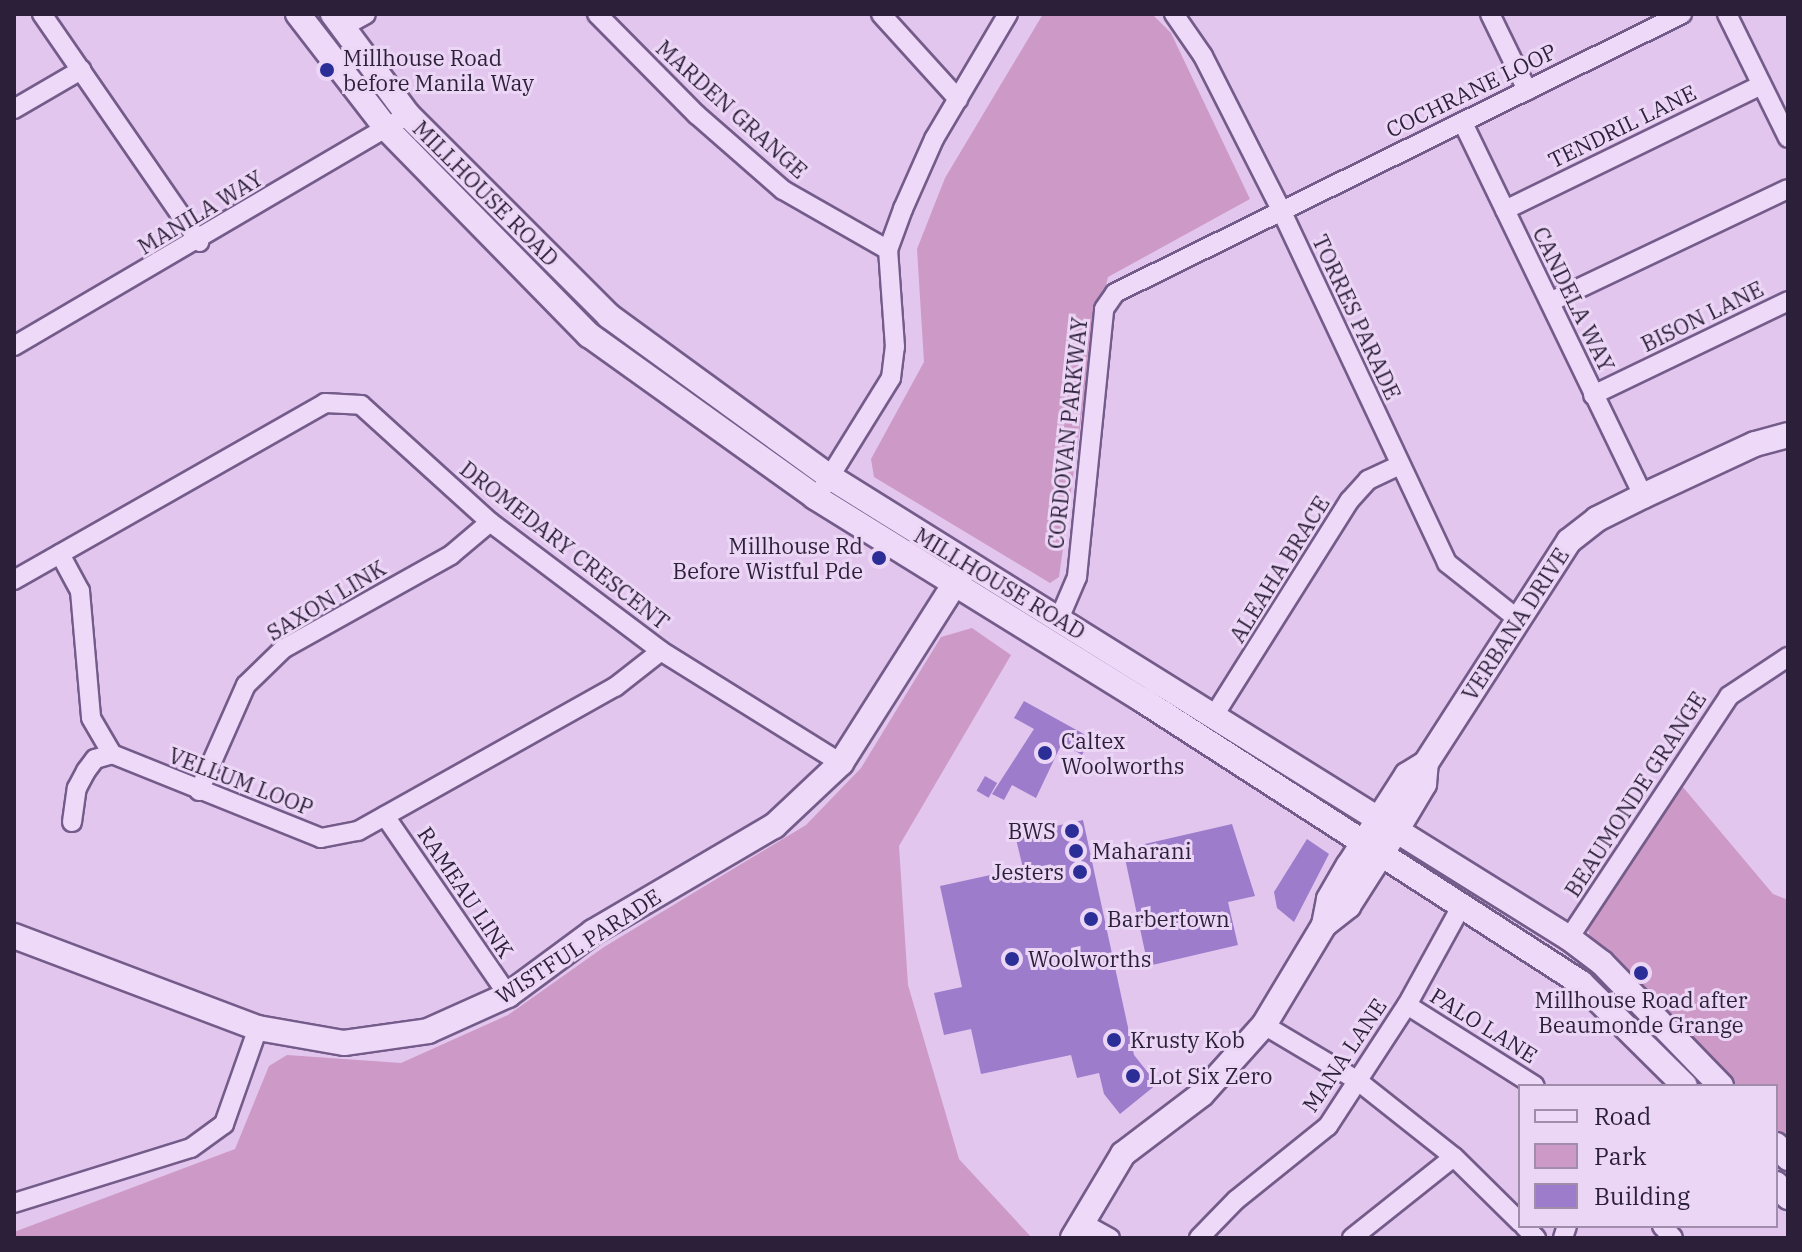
<!DOCTYPE html>
<style>
body{margin:0}
#map{position:relative;width:1802px;height:1252px;overflow:hidden;background:#e2c6ee;font-family:"IBM Plex Serif",serif}
div>[style]{position:absolute}
.green>*{inset:0;background:#cd9ac7}
.building>*{inset:0;background:#9d7ccc;transform-origin:0 0}
.roads{filter:drop-shadow(2px 0 #745c8a) drop-shadow(-2px 0 #745c8a) drop-shadow(0 2px #745c8a) drop-shadow(0 -2px #745c8a)}
.street>*{height:18px;margin:-9px;padding:0 9px;transform-origin:9px;border-radius:9px;background:#efd9f9}
.secondary>*{height:24px;margin:-12px;padding:0 12px;transform-origin:12px;border-radius:12px;background:#efd9f9}
.dots>*{width:22px;height:22px;translate:-50% -50%;box-sizing:border-box;border:4px solid #ecd6f6;border-radius:50%}
span{translate:-50% -50%;white-space:nowrap;text-align:center;line-height:1.15;-webkit-text-stroke:6px #ecd6f6;paint-order:stroke}
.poi-label{font-size:22px;color:#2c1f3a}
.left{translate:0 -50%;text-align:left}
.right{translate:-100% -50%;text-align:right}
.street-label{font-size:22px;color:#2c1f3a}
.frame{position:absolute;inset:0;border:16px solid #2c1f3a;pointer-events:none}
.legend{position:absolute;left:1518px;top:1084px;width:260px;height:144px;box-sizing:border-box;background:#ecd6f6;border:2px solid #9f8dab;margin:0;padding:10px 14px;list-style:none;font-size:24px;color:#2c1f3a}
.legend li{display:flex;align-items:center;gap:16px;height:40px}
.legend b{width:40px;border:2px solid #9f8dab}
</style>
<div id="map">
<div class="green">
<div style="clip-path:polygon(1043px 14px,1152px 14px,1171px 33px,1250px 199px,1108px 277px,1092px 341px,1059px 577px,1050px 583px,874px 477px,871px 459px,924px 362px,917px 249px,945px 178px)"></div>
<div style="clip-path:polygon(972px 628px,1011px 655px,899px 846px,908px 985px,959px 1159px,1032px 1238px,14px 1238px,14px 1232px,235px 1149px,269px 1066px,287px 1055px,401px 1063px,508px 1015px,604px 947px,806px 825px,861px 768px,941px 637px)"></div>
<div style="clip-path:polygon(1682px 786px,1773px 894px,1788px 900px,1788px 1149px,1776px 1136px,1776px 1086px,1729px 1086px,1591px 942px,1588px 929px,1594px 914px)"></div>
</div>
<div class="building">
<div style="clip-path:polygon(1024px 701px,1091px 738px,1082px 755px,1062px 743px,1036px 798px,1012px 785px,1004px 800px,992px 794px,1034px 729px,1014px 718px)"></div>
<div style="left:985px;top:776px;width:14px;height:17px;rotate:30deg"></div>
<div style="clip-path:polygon(1083px 820px,1134px 1055px,1157px 1084px,1120px 1114px,1104px 1094px,1099px 1073px,1077px 1078px,1071px 1055px,981px 1074px,971px 1029px,944px 1035px,934px 993px,962px 987px,940px 886px,1023px 868px,1015px 835px)"></div>
<div style="clip-path:polygon(1232px 824px,1255px 896px,1228px 902px,1238px 945px,1148px 966px,1123px 849px)"></div>
<div style="clip-path:polygon(1307px 839px,1329px 854px,1294px 922px,1277px 908px,1274px 892px)"></div>
</div>
<div class="roads">
<div class="street">
<div style="left:42px;top:14px;width:277px;rotate:55.4deg"></div>
<div style="left:597px;top:14px;width:142px;rotate:45.3deg"></div>
<div style="left:697px;top:115px;width:114px;rotate:41.1deg"></div>
<div style="left:783px;top:190px;width:121px;rotate:29.7deg"></div>
<div style="left:881px;top:14px;width:115px;rotate:47.8deg"></div>
<div style="left:1174px;top:14px;width:51px;rotate:55.4deg"></div>
<div style="left:1203px;top:56px;width:173px;rotate:63.1deg"></div>
<div style="left:1281px;top:210px;width:390px;rotate:64.8deg"></div>
<div style="left:1447px;top:563px;width:92px;rotate:38.4deg"></div>
<div style="left:1490px;top:14px;width:85px;rotate:64deg"></div>
<div style="left:1727px;top:14px;width:138px;rotate:63.8deg"></div>
<div style="left:343px;top:27px;width:26px;rotate:-29deg"></div>
<div style="left:14px;top:109px;width:78px;rotate:-30.2deg"></div>
<div style="left:1463px;top:123px;width:414px;rotate:64.2deg"></div>
<div style="left:1505px;top:210px;width:285px;rotate:-26deg"></div>
<div style="left:1550px;top:302px;width:263px;rotate:-25.4deg"></div>
<div style="left:14px;top:346px;width:457px;rotate:-30.4deg"></div>
<div style="left:1593px;top:395px;width:216px;rotate:-25.7deg"></div>
<div style="left:824px;top:486px;width:127px;rotate:-58.2deg"></div>
<div style="left:891px;top:378px;width:31px;rotate:-83deg"></div>
<div style="left:895px;top:347px;width:97px;rotate:-94.1deg"></div>
<div style="left:888px;top:250px;width:44px;rotate:-69.9deg"></div>
<div style="left:903px;top:209px;width:77px;rotate:-66.1deg"></div>
<div style="left:934px;top:139px;width:145px;rotate:-59.4deg"></div>
<div style="left:60px;top:554px;width:42px;rotate:61.6deg"></div>
<div style="left:80px;top:591px;width:127px;rotate:85deg"></div>
<div style="left:91px;top:718px;width:42px;rotate:59.7deg"></div>
<div style="left:112px;top:754px;width:225px;rotate:21.9deg"></div>
<div style="left:321px;top:838px;width:38px;rotate:-11deg"></div>
<div style="left:358px;top:831px;width:295px;rotate:-29.3deg"></div>
<div style="left:615px;top:687px;width:58px;rotate:-38deg"></div>
<div style="left:14px;top:580px;width:358px;rotate:-29.6deg"></div>
<div style="left:325px;top:403px;width:36px;rotate:3deg"></div>
<div style="left:361px;top:405px;width:174px;rotate:42.2deg"></div>
<div style="left:490px;top:522px;width:214px;rotate:37deg"></div>
<div style="left:661px;top:651px;width:212px;rotate:31.9deg"></div>
<div style="left:1059px;top:619px;width:46px;rotate:-66.8deg"></div>
<div style="left:1077px;top:577px;width:269px;rotate:-84.2deg"></div>
<div style="left:1104px;top:309px;width:19px;rotate:-55deg"></div>
<div style="left:1115px;top:293px;width:632px;rotate:-26.2deg"></div>
<div style="left:1215px;top:714px;width:253px;rotate:-57.8deg"></div>
<div style="left:1350px;top:500px;width:27px;rotate:-48deg"></div>
<div style="left:1368px;top:480px;width:35px;rotate:-25deg"></div>
<div style="left:199px;top:791px;width:116px;rotate:-66.1deg"></div>
<div style="left:246px;top:685px;width:52px;rotate:-44.2deg"></div>
<div style="left:283px;top:649px;width:193px;rotate:-29.2deg"></div>
<div style="left:451px;top:555px;width:51px;rotate:-40.2deg"></div>
<div style="left:385px;top:816px;width:217px;rotate:55.5deg"></div>
<div style="left:72px;top:822px;width:34px;rotate:-82deg"></div>
<div style="left:77px;top:788px;width:19px;rotate:-62deg"></div>
<div style="left:86px;top:771px;width:15px;rotate:-53deg"></div>
<div style="left:95px;top:759px;width:18px;rotate:-16deg"></div>
<div style="left:1569px;top:938px;width:290px;rotate:-56.5deg"></div>
<div style="left:1729px;top:696px;width:71px;rotate:-33.5deg"></div>
<div style="left:1407px;top:1005px;width:151px;rotate:32.3deg"></div>
<div style="left:1264px;top:1025px;width:109px;rotate:30.8deg"></div>
<div style="left:1358px;top:1081px;width:122px;rotate:38.4deg"></div>
<div style="left:1454px;top:1157px;width:93px;rotate:44.6deg"></div>
<div style="left:14px;top:1203px;width:185px;rotate:-17.3deg"></div>
<div style="left:191px;top:1148px;width:41px;rotate:-36deg"></div>
<div style="left:224px;top:1124px;width:102px;rotate:-70.5deg"></div>
<div style="left:1081px;top:1222px;width:33px;rotate:29deg"></div>
<div style="left:1524px;top:1226px;width:17px;rotate:45deg"></div>
<div style="left:1662px;top:1226px;width:16px;rotate:47deg"></div>
<div style="left:1199px;top:1238px;width:53px;rotate:-45.8deg"></div>
<div style="left:1236px;top:1200px;width:118px;rotate:-38.8deg"></div>
<div style="left:1328px;top:1126px;width:145px;rotate:-56.9deg"></div>
<div style="left:1407px;top:1005px;width:114px;rotate:-61.2deg"></div>
<div style="left:1352px;top:1238px;width:130px;rotate:-38.5deg"></div>
<div style="left:1563px;top:1238px;width:13px;rotate:-72deg"></div>
</div>
<div class="secondary">
<div style="left:298px;top:14px;width:144px;rotate:52.3deg"></div>
<div style="left:386px;top:128px;width:290px;rotate:45.6deg"></div>
<div style="left:589px;top:335px;width:278px;rotate:35.6deg"></div>
<div style="left:815px;top:497px;width:384px;rotate:31.8deg"></div>
<div style="left:1141px;top:699px;width:524px;rotate:32.84deg"></div>
<div style="left:1581px;top:983px;width:146px;rotate:44.7deg"></div>
<div style="left:333px;top:14px;width:126px;rotate:53.4deg"></div>
<div style="left:408px;top:115px;width:284px;rotate:45deg"></div>
<div style="left:609px;top:316px;width:273px;rotate:36.1deg"></div>
<div style="left:830px;top:477px;width:871px;rotate:31.96deg"></div>
<div style="left:1569px;top:938px;width:41px;rotate:37.1deg"></div>
<div style="left:1602px;top:963px;width:171px;rotate:45.9deg"></div>
<div style="left:1324px;top:925px;width:31px;rotate:-38deg"></div>
<div style="left:1348px;top:906px;width:89px;rotate:-57.4deg"></div>
<div style="left:1396px;top:831px;width:55px;rotate:-59.2deg"></div>
<div style="left:1424px;top:784px;width:21px;rotate:-85deg"></div>
<div style="left:14px;top:936px;width:261px;rotate:20.7deg"></div>
<div style="left:258px;top:1028px;width:87px;rotate:9.9deg"></div>
<div style="left:344px;top:1043px;width:85px;rotate:-8.1deg"></div>
<div style="left:428px;top:1031px;width:88px;rotate:-24.2deg"></div>
<div style="left:508px;top:995px;width:106px;rotate:-36.5deg"></div>
<div style="left:593px;top:932px;width:210px;rotate:-30.4deg"></div>
<div style="left:774px;top:826px;width:92px;rotate:-43.2deg"></div>
<div style="left:841px;top:763px;width:230px;rotate:-57.6deg"></div>
<div style="left:1776px;top:1145px;width:18px;rotate:47deg"></div>
<div style="left:1776px;top:1184px;width:18px;rotate:47deg"></div>
<div style="left:1073px;top:1238px;width:98px;rotate:-59.2deg"></div>
<div style="left:1123px;top:1154px;width:99px;rotate:-37.2deg"></div>
<div style="left:1202px;top:1094px;width:93px;rotate:-48.1deg"></div>
<div style="left:1264px;top:1025px;width:117px;rotate:-59deg"></div>
<div style="left:1324px;top:925px;width:26px;rotate:-79deg"></div>
<div style="left:1329px;top:899px;width:39px;rotate:-60deg"></div>
<div style="left:1349px;top:865px;width:107px;rotate:-57.2deg"></div>
<div style="left:1407px;top:775px;width:22px;rotate:-32deg"></div>
<div style="left:1426px;top:763px;width:264px;rotate:-57.2deg"></div>
<div style="left:1569px;top:541px;width:36px;rotate:-38deg"></div>
<div style="left:1597px;top:519px;width:51px;rotate:-26.6deg"></div>
<div style="left:1643px;top:496px;width:123px;rotate:-24.9deg"></div>
<div style="left:1755px;top:444px;width:34px;rotate:-15deg"></div>
</div>
</div>
<div class="dots">
<div style="left:327px;top:70px;background:#2c2e98"></div>
<div style="left:879px;top:558px;background:#2c2e98"></div>
<div style="left:1045px;top:753px;background:#2c2e98"></div>
<div style="left:1072px;top:831px;background:#2c2e98"></div>
<div style="left:1076px;top:851px;background:#2c2e98"></div>
<div style="left:1080px;top:872px;background:#2c2e98"></div>
<div style="left:1091px;top:919px;background:#2c2e98"></div>
<div style="left:1012px;top:959px;background:#2c2e98"></div>
<div style="left:1641px;top:973px;background:#2c2e98"></div>
<div style="left:1114px;top:1040px;background:#2c2e98"></div>
<div style="left:1133px;top:1076px;background:#2c2e98"></div>
</div>
<div class="poi-label">
<span class="left" style="left:343px;top:70px">Millhouse Road<br>before Manila Way</span>
<span class="right" style="left:863px;top:558px">Millhouse Rd<br>Before Wistful Pde</span>
<span class="left" style="left:1061px;top:753px">Caltex<br>Woolworths</span>
<span class="right" style="left:1056px;top:831px">BWS</span>
<span class="left" style="left:1092px;top:851px">Maharani</span>
<span class="right" style="left:1064px;top:872px">Jesters</span>
<span class="left" style="left:1107px;top:919px">Barbertown</span>
<span class="left" style="left:1028px;top:959px">Woolworths</span>
<span style="left:1641px;top:1012px">Millhouse Road after<br>Beaumonde Grange</span>
<span class="left" style="left:1130px;top:1040px">Krusty Kob</span>
<span class="left" style="left:1149px;top:1076px">Lot Six Zero</span>
</div>
<div class="street-label">
<span style="left:1471px;top:90px;rotate:-26deg">COCHRANE LOOP</span>
<span style="left:732px;top:109px;rotate:42deg">MARDEN GRANGE</span>
<span style="left:1622px;top:126px;rotate:-26deg">TENDRIL LANE</span>
<span style="left:486px;top:193px;rotate:45deg">MILLHOUSE ROAD</span>
<span style="left:200px;top:212px;rotate:-31deg">MANILA WAY</span>
<span style="left:1574px;top:299px;rotate:64deg">CANDELA WAY</span>
<span style="left:1702px;top:316px;rotate:-26deg">BISON LANE</span>
<span style="left:1357px;top:317px;rotate:65deg">TORRES PARADE</span>
<span style="left:1067px;top:433px;rotate:-84deg">CORDOVAN PARKWAY</span>
<span style="left:565px;top:545px;rotate:38deg">DROMEDARY CRESCENT</span>
<span style="left:1279px;top:569px;rotate:-58deg">ALEAHA BRACE</span>
<span style="left:1000px;top:583px;rotate:31deg">MILLHOUSE ROAD</span>
<span style="left:326px;top:600px;rotate:-31deg">SAXON LINK</span>
<span style="left:1515px;top:624px;rotate:-57deg">VERBANA DRIVE</span>
<span style="left:241px;top:781px;rotate:21deg">VELLUM LOOP</span>
<span style="left:1635px;top:794px;rotate:-57deg">BEAUMONDE GRANGE</span>
<span style="left:466px;top:892px;rotate:56deg">RAMEAU LINK</span>
<span style="left:578px;top:946px;rotate:-33deg">WISTFUL PARADE</span>
<span style="left:1484px;top:1025px;rotate:32deg">PALO LANE</span>
<span style="left:1344px;top:1055px;rotate:-56deg">MANA LANE</span>
</div>
<div class="frame"></div>
<ul class="legend">
<li><b style="height:10px;background:#efd9f9"></b>Road</li>
<li><b style="height:22px;background:#cd9ac7"></b>Park</li>
<li><b style="height:22px;background:#9d7ccc"></b>Building</li>
</ul>
</div>
